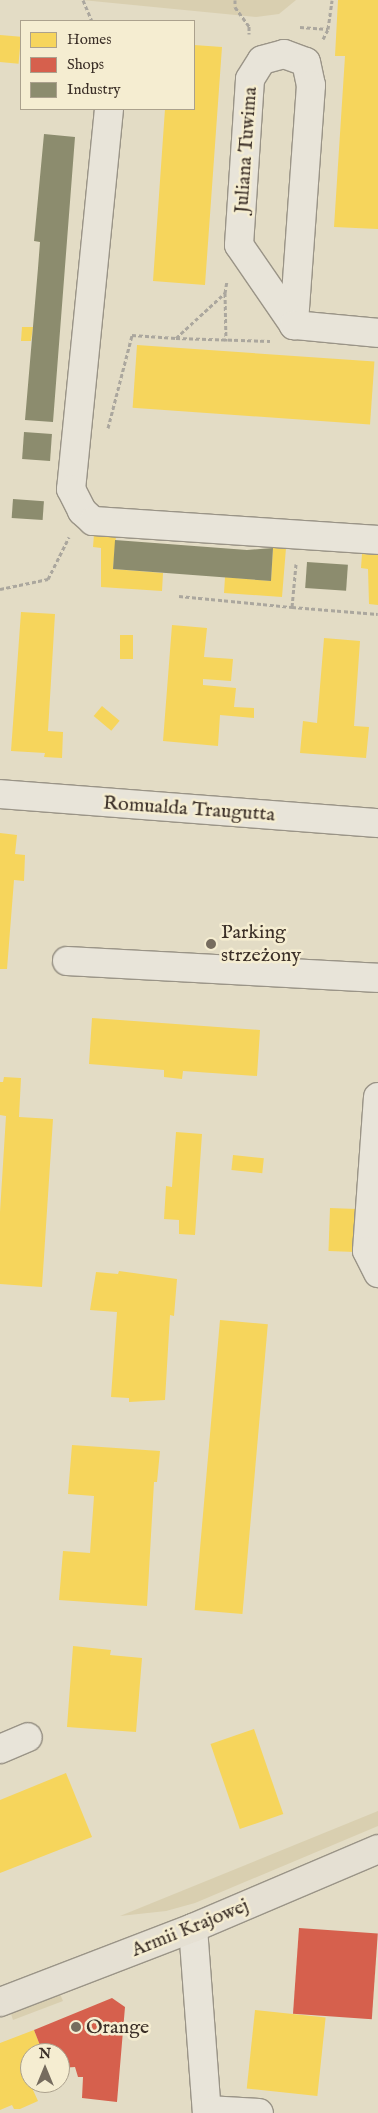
<!DOCTYPE html>
<meta charset="utf-8">
<style>
body{margin:0}
#map{position:relative;width:378px;height:2113px;overflow:hidden;background:#e3dcc5;font-family:"IM FELL English",serif}
div>[style]{position:absolute}
.green>*{inset:0;background:#d9cfb0}
.homes>*{inset:0;background:#f6d55c;transform-origin:0 0}
.shops>*{inset:0;background:#d6604d;transform-origin:0 0}
.industry>*{inset:0;background:#8c8c6e;transform-origin:0 0}
.path>*{height:3px;margin-top:-1.5px;transform-origin:0;background:repeating-linear-gradient(90deg,#aba79e 0 4px,transparent 0 6.5px)}
.roads{filter:drop-shadow(1px 0 #9a9487) drop-shadow(-1px 0 #9a9487) drop-shadow(0 1px #9a9487) drop-shadow(0 -1px #9a9487)}
.minor>*{height:28px;margin:-14px;padding:0 14px;transform-origin:14px;border-radius:14px;background:#e8e4d9}
.major>*{height:28px;margin:-14px;padding:0 14px;transform-origin:14px;border-radius:14px;background:#e5e0d3}
.dots>*{width:14px;height:14px;translate:-50% -50%;box-sizing:border-box;border:2px solid #f5edd1;border-radius:50%}
span{translate:-50% -50%;white-space:nowrap;text-align:center;line-height:1.15;-webkit-text-stroke:5px #f5edd1;paint-order:stroke}
.street-label{font-size:20px;color:#3b2f27}
.poi-label{font-size:20px;color:#3b2f27}
.left{translate:0 -50%;text-align:left}
.legend{position:absolute;left:20px;top:20px;width:175px;height:90px;box-sizing:border-box;background:#f5edd1;border:1px solid #aba18d;margin:0;padding:6px 9px;list-style:none;font-size:15px;color:#3b2f27}
.legend li{display:flex;align-items:center;gap:10px;height:25px}
.legend b{width:25px;border:1px solid #aba18d}
.north{position:absolute;left:20px;top:2043px;width:50px;height:50px;box-sizing:border-box;background:#f5edd1;border:1px solid #aba18d;border-radius:50%;rotate:0deg;font-size:14px;font-weight:700;line-height:20px;text-align:center;color:#3b2f27}
.north::after{content:'';display:block;margin:auto;width:18px;height:22px;background:#766c5e;clip-path:polygon(50% 0,100% 100%,50% 72%,0 100%)}
</style>
<div id="map">
<div class="green">
<div style="clip-path:polygon(82px 0,296px 0,279px 14px,256px 17px)"></div>
<div style="clip-path:polygon(378px 1811px,378px 1826px,195px 1903px,166px 1911px,120px 1916px)"></div>
<div style="clip-path:polygon(60px 1994px,63px 2001px,13px 2020px,11px 2014px)"></div>
</div>
<div class="homes">
<div style="clip-path:polygon(338px 0,378px 0,378px 229px,334px 227px,345px 56px,335px 56px)"></div>
<div style="left:0;top:35px;width:21px;height:27px;rotate:5deg"></div>
<div style="clip-path:polygon(194px 45px,222px 47px,205px 285px,153px 281px,165px 109px,194px 109px)"></div>
<div style="clip-path:polygon(22px 327px,33px 327px,31px 341px,21px 341px)"></div>
<div style="left:137px;top:345px;width:238px;height:63px;rotate:4deg"></div>
<div style="clip-path:polygon(94px 534px,116px 536px,113px 569px,163px 573px,162px 591px,101px 587px,101px 548px,93px 547px)"></div>
<div style="clip-path:polygon(273px 548px,286px 548px,282px 597px,224px 593px,225px 577px,271px 581px)"></div>
<div style="clip-path:polygon(362px 554px,378px 555px,378px 605px,369px 604px,368px 569px,361px 568px)"></div>
<div style="clip-path:polygon(21px 612px,55px 614px,48px 731px,63px 732px,62px 758px,44px 757px,45px 753px,11px 751px)"></div>
<div style="clip-path:polygon(172px 625px,207px 628px,204px 657px,233px 659px,231px 681px,203px 679px,203px 685px,236px 688px,234px 707px,254px 708px,254px 718px,220px 715px,218px 746px,163px 741px)"></div>
<div style="left:120px;top:635px;width:13px;height:24px"></div>
<div style="clip-path:polygon(324px 638px,360px 641px,354px 726px,369px 727px,366px 758px,300px 753px,303px 721px,317px 723px)"></div>
<div style="left:102px;top:706px;width:23px;height:13px;rotate:40deg"></div>
<div style="clip-path:polygon(0 833px,17px 835px,15px 854px,25px 855px,24px 881px,14px 880px,7px 969px,0 969px)"></div>
<div style="clip-path:polygon(92px 1018px,260px 1030px,257px 1076px,183px 1071px,182px 1079px,164px 1077px,164px 1070px,89px 1064px)"></div>
<div style="clip-path:polygon(4px 1077px,21px 1078px,19px 1117px,53px 1119px,42px 1287px,0 1284px,0 1212px,6px 1116px,0 1115px,0 1082px,3px 1082px)"></div>
<div style="clip-path:polygon(176px 1132px,202px 1134px,195px 1235px,179px 1234px,179px 1220px,164px 1219px,166px 1186px,172px 1187px)"></div>
<div style="left:233px;top:1155px;width:31px;height:15px;rotate:6deg"></div>
<div style="left:330px;top:1208px;width:27px;height:43px;rotate:2deg"></div>
<div style="clip-path:polygon(119px 1271px,177px 1279px,174px 1316px,170px 1315px,165px 1400px,129px 1402px,129px 1398px,111px 1397px,117px 1312px,90px 1310px,96px 1272px,118px 1274px)"></div>
<div style="left:220px;top:1320px;width:48px;height:291px;rotate:5deg"></div>
<div style="clip-path:polygon(72px 1445px,160px 1451px,157px 1482px,154px 1482px,147px 1606px,59px 1600px,63px 1551px,90px 1553px,94px 1496px,68px 1494px)"></div>
<div style="clip-path:polygon(73px 1646px,111px 1650px,110px 1655px,142px 1658px,136px 1732px,67px 1727px)"></div>
<div style="left:254px;top:1729px;width:90px;height:46px;rotate:71deg"></div>
<div style="clip-path:polygon(66px 1773px,92px 1837px,0 1873px,0 1800px)"></div>
<div style="left:255px;top:2010px;width:71px;height:79px;rotate:6deg"></div>
<div style="clip-path:polygon(34px 2030px,43px 2053px,30px 2053px,30px 2083px,46px 2085px,33px 2090px,38px 2101px,20px 2109px,14px 2109px,12px 2105px,0 2110px,0 2043px)"></div>
</div>
<div class="shops">
<div style="left:299px;top:1928px;width:79px;height:86px;rotate:4deg"></div>
<div style="clip-path:polygon(112px 1998px,125px 2007px,117px 2102px,82px 2098px,83px 2077px,78px 2077px,75px 2067px,60px 2068px,60px 2053px,43px 2053px,34px 2030px)"></div>
</div>
<div class="industry">
<div style="clip-path:polygon(44px 134px,75px 137px,53px 422px,25px 420px,38px 268px,40px 242px,34px 241px)"></div>
<div style="left:24px;top:432px;width:28px;height:27px;rotate:4deg"></div>
<div style="left:13px;top:499px;width:31px;height:19px;rotate:4deg"></div>
<div style="clip-path:polygon(115px 540px,247px 550px,273px 548px,271px 581px,113px 569px)"></div>
<div style="left:307px;top:562px;width:41px;height:26px;rotate:4deg"></div>
</div>
<div class="path">
<div style="left:83px;top:0;width:23px;rotate:67deg"></div>
<div style="left:235px;top:0;width:7px;rotate:90deg"></div>
<div style="left:235px;top:7px;width:24px;rotate:54deg"></div>
<div style="left:249px;top:26px;width:8px;rotate:90deg"></div>
<div style="left:300px;top:27px;width:28px;rotate:4deg"></div>
<div style="left:323px;top:39px;width:11px;rotate:-63deg"></div>
<div style="left:328px;top:29px;width:29px;rotate:-82deg"></div>
<div style="left:225px;top:293px;width:48px;rotate:88.8deg"></div>
<div style="left:176px;top:338px;width:94px;rotate:1.8deg"></div>
<div style="left:108px;top:428px;width:96px;rotate:-75.5deg"></div>
<div style="left:132px;top:335px;width:44px;rotate:3.9deg"></div>
<div style="left:176px;top:338px;width:67px;rotate:-42.6deg"></div>
<div style="left:225px;top:293px;width:12px;rotate:-81deg"></div>
<div style="left:296px;top:564px;width:43px;rotate:95.3deg"></div>
<div style="left:292px;top:607px;width:86px;rotate:4.7deg"></div>
<div style="left:0;top:589px;width:49px;rotate:-11.8deg"></div>
<div style="left:48px;top:579px;width:47px;rotate:-63.4deg"></div>
<div style="left:179px;top:596px;width:114px;rotate:5.6deg"></div>
</div>
<div class="roads">
<div class="minor">
<div style="left:284px;top:54px;width:23px;rotate:20deg"></div>
<div style="left:306px;top:62px;width:24px;rotate:78deg"></div>
<div style="left:311px;top:85px;width:241px;rotate:94.1deg"></div>
<div style="left:294px;top:325px;width:97px;rotate:-124.5deg"></div>
<div style="left:239px;top:245px;width:166px;rotate:-86.2deg"></div>
<div style="left:250px;top:79px;width:22px;rotate:-58deg"></div>
<div style="left:262px;top:60px;width:23px;rotate:-15deg"></div>
<div style="left:109px;top:109px;width:382px;rotate:95.7deg"></div>
<div style="left:71px;top:489px;width:25px;rotate:63deg"></div>
<div style="left:82px;top:511px;width:15px;rotate:42deg"></div>
<div style="left:93px;top:521px;width:286px;rotate:3.8deg"></div>
<div style="left:294px;top:325px;width:84px;rotate:5.4deg"></div>
<div style="left:0;top:794px;width:379px;rotate:4.4deg"></div>
<div style="left:67px;top:961px;width:311px;rotate:3.1deg"></div>
<div style="left:378px;top:1097px;width:154px;rotate:94.1deg"></div>
<div style="left:367px;top:1251px;width:25px;rotate:63deg"></div>
<div style="left:0;top:1749px;width:30px;rotate:-23deg"></div>
<div style="left:193px;top:1928px;width:186px;rotate:85.7deg"></div>
<div style="left:207px;top:2110px;width:52px;rotate:3.3deg"></div>
</div>
<div class="major">
<div style="left:0;top:2002px;width:207px;rotate:-21deg"></div>
<div style="left:193px;top:1928px;width:201px;rotate:-23.1deg"></div>
</div>
</div>
<div class="dots">
<div style="left:211px;top:944px;background:#766c5e"></div>
<div style="left:76px;top:2027px;background:#766c5e"></div>
</div>
<div class="street-label">
<span style="left:246px;top:150px;rotate:-86deg">Juliana Tuwima</span>
<span style="left:189px;top:809px;rotate:4deg">Romualda Traugutta</span>
<span style="left:190px;top:1928px;rotate:-22deg">Armii Krajowej</span>
</div>
<div class="poi-label">
<span class="left" style="left:221px;top:944px">Parking<br>strzeżony</span>
<span class="left" style="left:86px;top:2027px">Orange</span>
</div>
<ul class="legend">
<li><b style="height:14px;background:#f6d55c"></b>Homes</li>
<li><b style="height:14px;background:#d6604d"></b>Shops</li>
<li><b style="height:14px;background:#8c8c6e"></b>Industry</li>
</ul>
<div class="north">N</div>
</div>
